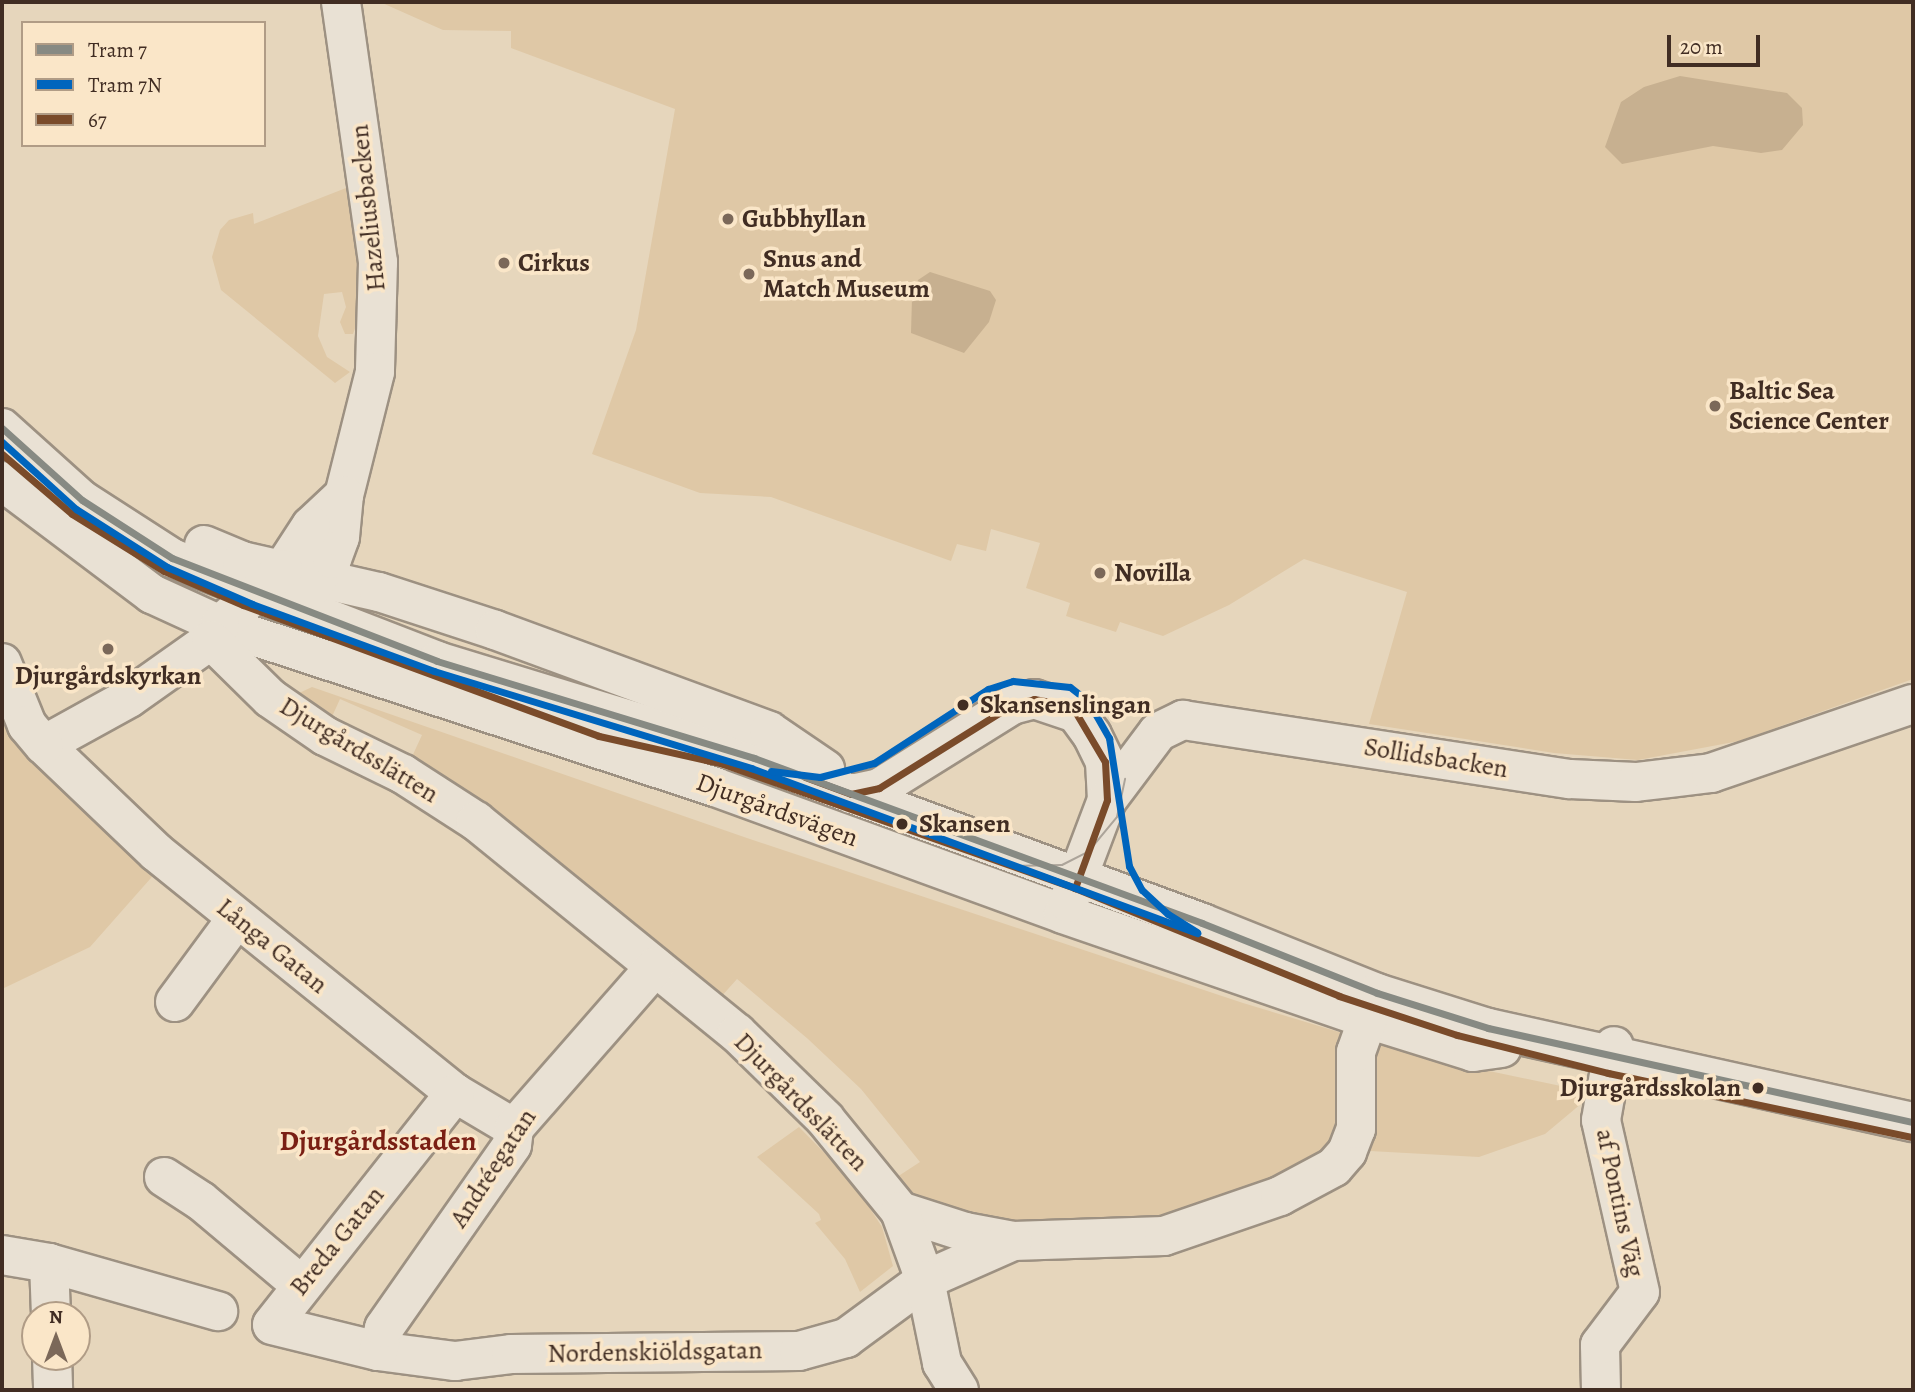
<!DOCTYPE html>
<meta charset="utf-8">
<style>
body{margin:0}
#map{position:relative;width:1915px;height:1392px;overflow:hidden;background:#e6d6bc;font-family:Alegreya,serif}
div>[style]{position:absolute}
.green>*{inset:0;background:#dfc8a6}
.water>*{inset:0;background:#c7b090}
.roads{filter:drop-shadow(2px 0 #9d9182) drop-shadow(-2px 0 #9d9182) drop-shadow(0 2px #9d9182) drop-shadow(0 -2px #9d9182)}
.minor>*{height:38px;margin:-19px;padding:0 19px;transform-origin:19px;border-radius:19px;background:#e9e1d4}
.tram>*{height:2px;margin:-1px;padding:0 1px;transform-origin:1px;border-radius:1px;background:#aca49a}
.bus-1>*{height:7px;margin:-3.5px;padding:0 3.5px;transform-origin:3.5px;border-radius:3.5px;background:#7a4b2a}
.tram-1>*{height:7px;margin:-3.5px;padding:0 3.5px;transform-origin:3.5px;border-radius:3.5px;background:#878a83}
.tram-2>*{height:7px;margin:-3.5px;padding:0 3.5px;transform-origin:3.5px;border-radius:3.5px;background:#0065bd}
.dots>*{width:19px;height:19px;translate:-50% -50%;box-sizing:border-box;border:4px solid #fae6c8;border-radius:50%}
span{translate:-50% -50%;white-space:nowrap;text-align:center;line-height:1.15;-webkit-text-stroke:7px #fae6c8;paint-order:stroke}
.street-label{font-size:26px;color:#412d23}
.poi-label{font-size:26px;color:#412d23;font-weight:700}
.left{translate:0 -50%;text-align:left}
.stop-label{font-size:26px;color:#412d23;font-weight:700}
.right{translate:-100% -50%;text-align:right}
.neighbourhood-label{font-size:28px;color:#7a1f14;font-weight:700}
.frame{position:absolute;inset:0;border:4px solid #412d23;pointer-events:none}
.legend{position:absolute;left:21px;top:21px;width:245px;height:126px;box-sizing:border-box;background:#fae6c8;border:2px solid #b09c86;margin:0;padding:9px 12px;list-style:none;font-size:21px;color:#412d23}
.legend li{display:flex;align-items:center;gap:14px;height:35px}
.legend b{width:35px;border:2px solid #b09c86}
.north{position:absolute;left:21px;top:1301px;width:70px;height:70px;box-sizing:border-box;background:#fae6c8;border:2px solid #b09c86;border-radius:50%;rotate:0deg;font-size:19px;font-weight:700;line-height:28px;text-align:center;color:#412d23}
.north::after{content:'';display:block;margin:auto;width:24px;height:32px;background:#7b6859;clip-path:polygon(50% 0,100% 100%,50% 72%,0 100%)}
.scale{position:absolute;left:1667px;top:35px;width:93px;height:32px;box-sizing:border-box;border:4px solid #412d23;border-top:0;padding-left:9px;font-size:21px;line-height:24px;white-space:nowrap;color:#412d23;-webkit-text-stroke:5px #fae6c8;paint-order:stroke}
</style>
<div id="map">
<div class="green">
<div style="clip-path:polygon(380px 2px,1913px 2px,1913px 679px,1739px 741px,1638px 760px,1554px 753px,1369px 724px,1407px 592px,1304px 559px,1229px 605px,1163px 636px,1120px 622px,1116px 632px,1066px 616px,1070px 603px,1026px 588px,1040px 543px,991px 529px,986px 551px,957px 544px,951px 561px,771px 497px,700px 493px,592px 454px,636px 330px,675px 109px,511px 48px,511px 31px,443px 30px)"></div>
<div style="clip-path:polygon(346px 188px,363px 279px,360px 315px,353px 334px,345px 334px,340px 322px,346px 307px,342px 292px,324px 294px,318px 336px,327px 357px,350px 372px,335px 383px,221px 290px,212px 257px,220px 230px,229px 220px,253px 213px,254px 224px)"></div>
<div style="clip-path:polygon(312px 687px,744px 837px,1243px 1003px,1418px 1056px,1594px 1093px,1545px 1134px,1479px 1157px,1370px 1151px,1325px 1161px,1150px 1226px,1018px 1231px,915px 1203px,897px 1177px,920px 1162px,861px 1089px,808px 1039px,737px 979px,720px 998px,670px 952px,484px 808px,410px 761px,422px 735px,340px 699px,330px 721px,295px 695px)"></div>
<div style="clip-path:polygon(2px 708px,29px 756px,47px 775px,158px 870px,90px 947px,2px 989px)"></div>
<div style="clip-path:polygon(799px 1127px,852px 1181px,882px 1227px,893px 1266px,860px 1292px,845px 1259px,815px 1223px,821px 1220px,819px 1214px,757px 1157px)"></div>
</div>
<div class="water">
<div style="clip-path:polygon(1680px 76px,1787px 93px,1802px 108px,1803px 125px,1782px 150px,1761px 153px,1713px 146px,1622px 164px,1605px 147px,1621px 102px,1644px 87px)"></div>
<div style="clip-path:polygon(930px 272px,990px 291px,996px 300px,989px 322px,964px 353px,911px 333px,912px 298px,918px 280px)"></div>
</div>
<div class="roads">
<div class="minor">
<div style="left:341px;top:2px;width:263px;rotate:81.9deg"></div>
<div style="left:378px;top:262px;width:110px;rotate:91.6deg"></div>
<div style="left:375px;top:372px;width:127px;rotate:104.1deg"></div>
<div style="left:2px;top:428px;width:108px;rotate:42deg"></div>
<div style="left:82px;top:500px;width:107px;rotate:32.8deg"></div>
<div style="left:172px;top:558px;width:284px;rotate:21.2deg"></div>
<div style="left:437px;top:661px;width:332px;rotate:17deg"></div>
<div style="left:754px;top:758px;width:477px;rotate:20.2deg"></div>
<div style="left:1202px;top:923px;width:188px;rotate:21.8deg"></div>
<div style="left:1377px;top:993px;width:116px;rotate:17.5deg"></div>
<div style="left:1488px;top:1028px;width:435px;rotate:12.5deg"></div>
<div style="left:2px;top:481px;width:188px;rotate:37deg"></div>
<div style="left:152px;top:594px;width:75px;rotate:24.5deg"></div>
<div style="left:220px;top:625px;width:521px;rotate:18.12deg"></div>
<div style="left:715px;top:787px;width:370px;rotate:20deg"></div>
<div style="left:1063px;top:914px;width:323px;rotate:19deg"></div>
<div style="left:1368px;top:1019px;width:110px;rotate:17.4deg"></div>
<div style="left:1473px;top:1052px;width:29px;rotate:-8deg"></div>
<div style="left:204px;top:545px;width:41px;rotate:22.8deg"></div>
<div style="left:242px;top:561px;width:140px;rotate:12.8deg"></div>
<div style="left:379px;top:592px;width:122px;rotate:18.1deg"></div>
<div style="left:495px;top:630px;width:292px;rotate:20.2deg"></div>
<div style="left:769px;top:731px;width:68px;rotate:34.2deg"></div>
<div style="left:304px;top:597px;width:47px;rotate:-53.6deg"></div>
<div style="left:332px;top:559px;width:23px;rotate:-70deg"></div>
<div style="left:340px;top:537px;width:42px;rotate:-84.6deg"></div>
<div style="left:344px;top:495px;width:45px;rotate:136.8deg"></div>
<div style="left:311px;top:526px;width:51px;rotate:123.1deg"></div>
<div style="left:283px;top:569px;width:84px;rotate:138.4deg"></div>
<div style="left:220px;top:625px;width:17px;rotate:121deg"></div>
<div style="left:211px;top:640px;width:100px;rotate:144.7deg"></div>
<div style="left:129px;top:698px;width:97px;rotate:151.1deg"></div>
<div style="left:44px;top:745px;width:155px;rotate:43.7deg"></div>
<div style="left:156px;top:852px;width:384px;rotate:38.9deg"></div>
<div style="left:455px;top:1093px;width:69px;rotate:30.7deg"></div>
<div style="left:211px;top:640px;width:83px;rotate:44.5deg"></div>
<div style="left:270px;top:698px;width:67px;rotate:34.6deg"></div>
<div style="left:325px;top:736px;width:87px;rotate:26deg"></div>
<div style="left:403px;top:774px;width:87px;rotate:32.8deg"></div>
<div style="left:476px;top:821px;width:336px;rotate:39.1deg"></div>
<div style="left:737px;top:1033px;width:123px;rotate:44.3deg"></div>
<div style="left:825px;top:1119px;width:119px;rotate:50.8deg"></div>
<div style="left:900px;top:1211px;width:68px;rotate:17.9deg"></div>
<div style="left:965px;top:1232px;width:49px;rotate:10.6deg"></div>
<div style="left:1013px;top:1241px;width:151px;rotate:-1.9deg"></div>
<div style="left:1164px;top:1236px;width:123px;rotate:-19deg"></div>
<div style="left:1280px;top:1196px;width:61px;rotate:-28.2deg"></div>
<div style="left:1334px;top:1167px;width:20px;rotate:-49deg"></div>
<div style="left:1347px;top:1152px;width:25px;rotate:-69deg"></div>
<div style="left:1356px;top:1129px;width:77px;rotate:-90deg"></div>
<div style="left:1356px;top:1052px;width:59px;rotate:-70.3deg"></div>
<div style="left:2px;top:663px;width:67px;rotate:68deg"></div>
<div style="left:27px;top:725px;width:26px;rotate:50deg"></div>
<div style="left:851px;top:794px;width:29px;rotate:-12deg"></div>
<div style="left:879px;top:788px;width:157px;rotate:-32deg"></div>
<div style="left:1012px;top:705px;width:23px;rotate:-15deg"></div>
<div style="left:1034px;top:699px;width:44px;rotate:18.4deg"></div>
<div style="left:1076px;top:713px;width:27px;rotate:54deg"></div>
<div style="left:1092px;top:735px;width:30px;rotate:64deg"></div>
<div style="left:1105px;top:762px;width:38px;rotate:87deg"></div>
<div style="left:1068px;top:903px;width:110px;rotate:-69.3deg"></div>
<div style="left:1107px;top:800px;width:85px;rotate:-53.1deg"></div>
<div style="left:1158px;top:732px;width:28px;rotate:-26deg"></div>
<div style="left:1183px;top:720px;width:391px;rotate:8.7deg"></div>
<div style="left:1570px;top:779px;width:66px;rotate:2.6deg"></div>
<div style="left:1636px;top:782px;width:76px;rotate:-6.8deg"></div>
<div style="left:1711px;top:773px;width:213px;rotate:-18.9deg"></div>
<div style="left:175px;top:1002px;width:104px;rotate:-53.6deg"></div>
<div style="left:455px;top:1093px;width:295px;rotate:128.3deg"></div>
<div style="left:272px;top:1325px;width:109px;rotate:13.8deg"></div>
<div style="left:378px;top:1351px;width:78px;rotate:7.4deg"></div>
<div style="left:455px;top:1361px;width:56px;rotate:-7.1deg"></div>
<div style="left:511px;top:1354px;width:288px;rotate:-0.6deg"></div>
<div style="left:799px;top:1351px;width:49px;rotate:-15.5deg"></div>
<div style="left:846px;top:1338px;width:98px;rotate:-36.3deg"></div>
<div style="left:925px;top:1280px;width:96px;rotate:-23.9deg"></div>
<div style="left:164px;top:1177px;width:44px;rotate:33deg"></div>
<div style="left:201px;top:1201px;width:129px;rotate:40deg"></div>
<div style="left:900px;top:1211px;width:73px;rotate:70.1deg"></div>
<div style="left:925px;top:1280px;width:85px;rotate:78.4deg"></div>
<div style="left:942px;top:1363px;width:32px;rotate:58deg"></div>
<div style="left:2px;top:1255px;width:48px;rotate:9.7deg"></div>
<div style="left:49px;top:1263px;width:176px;rotate:15.9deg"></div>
<div style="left:49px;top:1263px;width:52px;rotate:87.8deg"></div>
<div style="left:378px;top:1351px;width:24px;rotate:-75deg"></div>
<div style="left:384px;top:1328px;width:223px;rotate:-55deg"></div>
<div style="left:512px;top:1145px;width:17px;rotate:-83deg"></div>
<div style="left:514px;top:1128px;width:214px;rotate:-48.8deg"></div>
<div style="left:52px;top:1357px;width:33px;rotate:88deg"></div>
<div style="left:1601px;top:1390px;width:45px;rotate:-91.3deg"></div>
<div style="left:1600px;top:1345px;width:66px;rotate:-53deg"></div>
<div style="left:1640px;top:1292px;width:176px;rotate:-102.8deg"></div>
<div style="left:1601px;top:1120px;width:75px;rotate:-80deg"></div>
</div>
</div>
<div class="tram">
<div style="left:1011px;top:866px;width:51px;rotate:-1.1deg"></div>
<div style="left:1062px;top:865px;width:29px;rotate:-27deg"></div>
<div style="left:1088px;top:852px;width:45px;rotate:-50.4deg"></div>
<div style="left:1117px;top:817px;width:39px;rotate:-78deg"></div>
</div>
<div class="bus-1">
<div style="left:2px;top:454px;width:92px;rotate:40.6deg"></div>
<div style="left:72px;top:514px;width:108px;rotate:31.8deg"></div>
<div style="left:164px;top:571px;width:86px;rotate:23.3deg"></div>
<div style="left:243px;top:605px;width:379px;rotate:20.2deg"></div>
<div style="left:599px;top:736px;width:127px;rotate:12.7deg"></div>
<div style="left:723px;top:764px;width:373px;rotate:19.4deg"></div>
<div style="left:1075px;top:888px;width:285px;rotate:22.2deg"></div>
<div style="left:1339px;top:996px;width:124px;rotate:18.3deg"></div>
<div style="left:1457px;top:1035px;width:156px;rotate:14.1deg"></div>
<div style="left:1608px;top:1073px;width:312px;rotate:11.9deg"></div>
<div style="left:805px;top:777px;width:49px;rotate:20.3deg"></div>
<div style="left:851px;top:794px;width:29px;rotate:-12deg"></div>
<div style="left:879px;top:788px;width:157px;rotate:-32deg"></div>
<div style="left:1012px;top:705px;width:23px;rotate:-15deg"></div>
<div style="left:1034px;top:699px;width:21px;rotate:11deg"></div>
<div style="left:1055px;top:703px;width:23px;rotate:25deg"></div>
<div style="left:1076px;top:713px;width:57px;rotate:59.4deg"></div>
<div style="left:1105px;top:762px;width:38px;rotate:87deg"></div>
<div style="left:1107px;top:800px;width:94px;rotate:110deg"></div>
</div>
<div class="tram-1">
<div style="left:2px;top:428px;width:108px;rotate:42deg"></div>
<div style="left:82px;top:500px;width:107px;rotate:32.8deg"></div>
<div style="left:172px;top:558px;width:284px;rotate:21.2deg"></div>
<div style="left:437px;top:661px;width:332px;rotate:17deg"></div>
<div style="left:754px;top:758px;width:477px;rotate:20.2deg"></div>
<div style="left:1202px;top:923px;width:188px;rotate:21.8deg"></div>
<div style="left:1377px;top:993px;width:116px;rotate:17.5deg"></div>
<div style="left:1488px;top:1028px;width:435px;rotate:12.5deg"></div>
</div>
<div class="tram-2">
<div style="left:2px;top:442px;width:100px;rotate:42.2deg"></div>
<div style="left:76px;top:509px;width:108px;rotate:32.5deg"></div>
<div style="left:167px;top:567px;width:93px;rotate:23.5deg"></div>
<div style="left:252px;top:604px;width:194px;rotate:20.2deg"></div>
<div style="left:434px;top:671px;width:332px;rotate:17deg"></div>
<div style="left:751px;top:768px;width:476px;rotate:20.3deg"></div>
<div style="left:771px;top:771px;width:49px;rotate:7deg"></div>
<div style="left:820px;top:777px;width:56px;rotate:-14.5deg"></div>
<div style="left:874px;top:763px;width:136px;rotate:-33deg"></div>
<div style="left:988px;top:689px;width:26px;rotate:-18deg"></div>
<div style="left:1013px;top:681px;width:57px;rotate:6deg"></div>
<div style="left:1070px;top:687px;width:23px;rotate:38deg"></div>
<div style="left:1088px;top:701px;width:43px;rotate:60.4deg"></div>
<div style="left:1109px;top:738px;width:130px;rotate:81.1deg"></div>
<div style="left:1129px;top:866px;width:27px;rotate:62deg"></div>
<div style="left:1142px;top:890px;width:35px;rotate:43deg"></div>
<div style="left:1168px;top:914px;width:34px;rotate:32deg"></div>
</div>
<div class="dots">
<div style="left:728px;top:219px;background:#7b6859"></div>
<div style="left:504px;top:263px;background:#7b6859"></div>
<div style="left:749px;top:274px;background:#7b6859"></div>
<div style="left:1715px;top:406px;background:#7b6859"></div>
<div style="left:1100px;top:573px;background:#7b6859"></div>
<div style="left:108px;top:649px;background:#7b6859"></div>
<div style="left:963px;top:705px;background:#412d23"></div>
<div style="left:902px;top:824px;background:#412d23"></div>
<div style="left:1758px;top:1088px;background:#412d23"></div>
</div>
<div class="street-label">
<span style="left:368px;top:208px;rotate:-96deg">Hazeliusbacken</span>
<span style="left:359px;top:750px;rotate:31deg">Djurgårdsslätten</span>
<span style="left:1436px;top:758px;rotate:9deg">Sollidsbacken</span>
<span style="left:777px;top:810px;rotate:20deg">Djurgårdsvägen</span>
<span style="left:272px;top:946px;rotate:39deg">Långa Gatan</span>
<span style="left:801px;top:1102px;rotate:46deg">Djurgårdsslätten</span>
<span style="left:493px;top:1168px;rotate:-57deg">Andréegatan</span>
<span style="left:1620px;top:1203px;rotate:78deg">af Pontins Väg</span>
<span style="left:337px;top:1241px;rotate:-51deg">Breda Gatan</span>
<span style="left:655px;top:1352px;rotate:-1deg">Nordenskiöldsgatan</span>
</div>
<div class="poi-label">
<span class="left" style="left:742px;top:219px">Gubbhyllan</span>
<span class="left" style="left:763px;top:274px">Snus and<br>Match Museum</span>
<span class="left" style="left:518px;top:263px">Cirkus</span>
<span class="left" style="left:1729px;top:406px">Baltic Sea<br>Science Center</span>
<span class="left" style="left:1114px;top:573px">Novilla</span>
<span style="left:108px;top:676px">Djurgårdskyrkan</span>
</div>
<div class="stop-label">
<span class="left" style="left:980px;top:705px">Skansenslingan</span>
<span class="left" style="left:919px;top:824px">Skansen</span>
<span class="right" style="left:1741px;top:1088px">Djurgårdsskolan</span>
</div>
<div class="neighbourhood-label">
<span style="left:378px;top:1141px">Djurgårdsstaden</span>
</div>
<div class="frame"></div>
<ul class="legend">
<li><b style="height:9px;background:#878a83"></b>Tram 7</li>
<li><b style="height:9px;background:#0065bd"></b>Tram 7N</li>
<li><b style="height:9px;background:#7a4b2a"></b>67</li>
</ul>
<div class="north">N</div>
<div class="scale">20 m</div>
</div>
